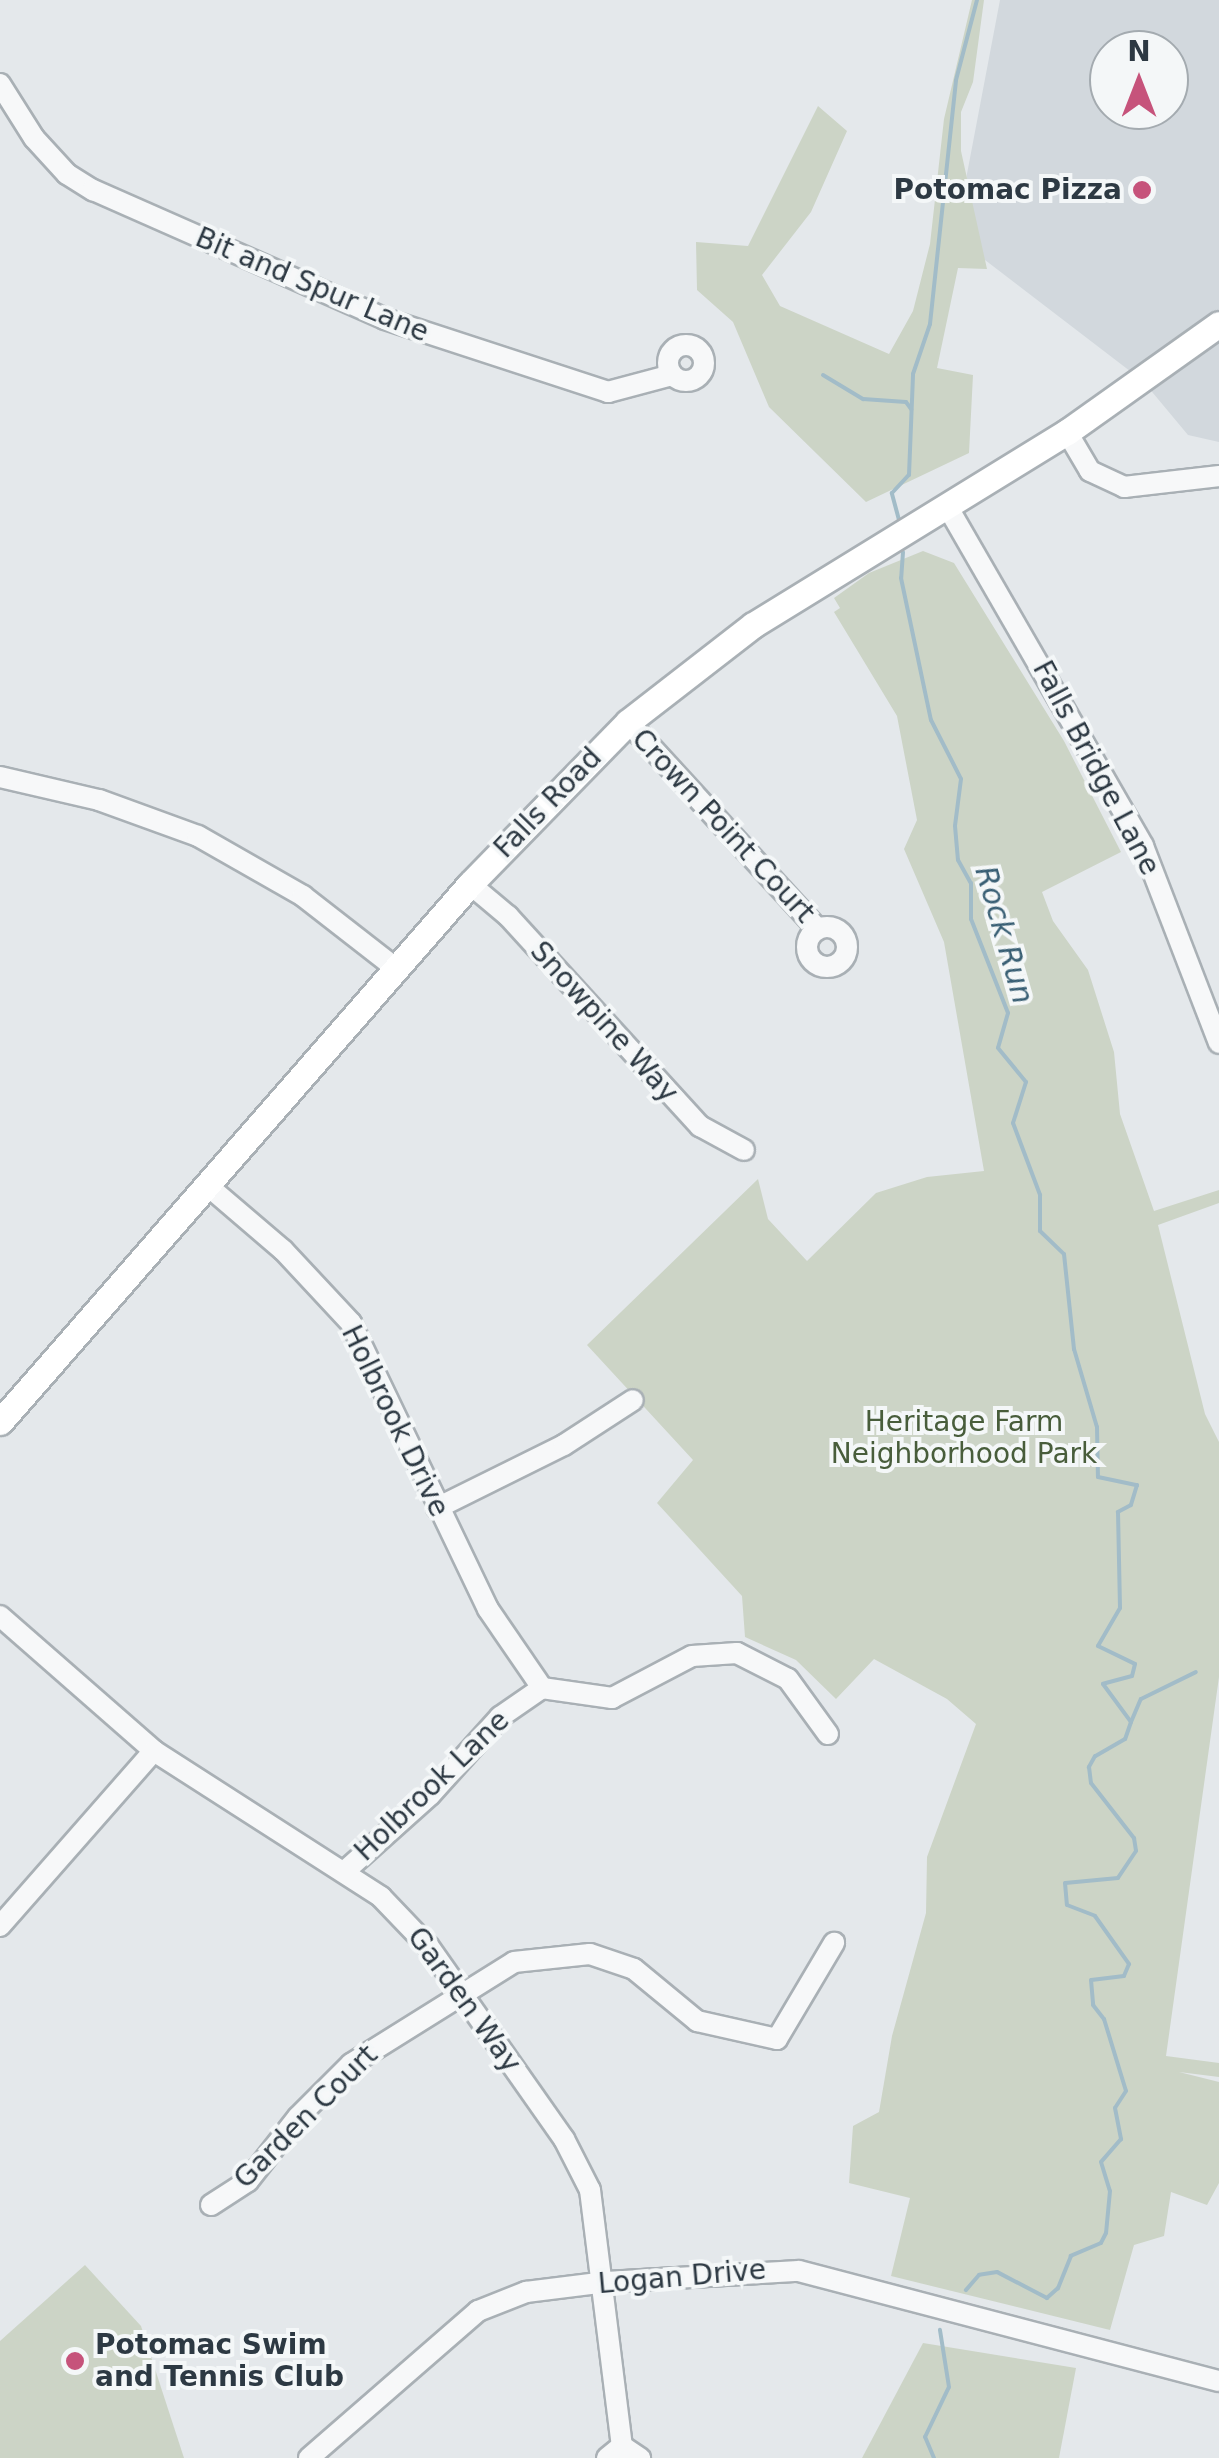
<!DOCTYPE html>
<style>
body{margin:0}
#map{position:relative;width:1219px;height:2458px;overflow:hidden;background:#e4e8eb;font-family:"DejaVu Sans",sans-serif}
div>[style]{position:absolute}
.built>*{inset:0;background:#d2d8dd}
.green>*{inset:0;background:#ccd4c6}
.stream>*{height:4px;margin:-2px;padding:0 2px;transform-origin:2px;border-radius:2px;background:#a2bcc8}
.roads{filter:drop-shadow(2px 0 #a9b0b5) drop-shadow(-2px 0 #a9b0b5) drop-shadow(0 2px #a9b0b5) drop-shadow(0 -2px #a9b0b5)}
.minor>*{height:20px;margin:-10px;padding:0 10px;transform-origin:10px;border-radius:10px;background:#f7f8f9}
.minor>.ring{margin:-10px;padding:0;box-sizing:content-box;background:none;border:20px solid #f7f8f9;border-radius:50%}
.major>*{height:25px;margin:-12.5px;padding:0 12.5px;transform-origin:12.5px;border-radius:12.5px;background:#fff}
.dots>*{width:28px;height:28px;translate:-50% -50%;box-sizing:border-box;border:5px solid #f4f7f8;border-radius:50%}
span{translate:-50% -50%;white-space:nowrap;text-align:center;line-height:1.15;-webkit-text-stroke:8px #f4f7f8;paint-order:stroke}
.poi-label{font-size:28px;color:#2d3943;font-weight:700}
.right{translate:-100% -50%;text-align:right}
.left{translate:0 -50%;text-align:left}
.street-label{font-size:28px;color:#2d3943}
.park-label{font-size:28px;color:#485d3b}
.water-label{font-size:30px;color:#395f74;font-style:italic}
.north{position:absolute;left:1089px;top:30px;width:100px;height:100px;box-sizing:border-box;background:#f4f7f8;border:2px solid #a4abb0;border-radius:50%;rotate:0deg;font-size:28px;font-weight:700;line-height:40px;text-align:center;color:#2d3943}
.north::after{content:'';display:block;margin:auto;width:35px;height:45px;background:#c6537b;clip-path:polygon(50% 0,100% 100%,50% 72%,0 100%)}
</style>
<div id="map">
<div class="built">
<div style="clip-path:polygon(evenodd,1000px 0,1219px 0,1219px 442px,1188px 435px,1143px 381px,955px 237px,1000px 0,1109px 50px,1169px 50px,1169px 110px,1109px 110px,1109px 50px)"></div>
</div>
<div class="green">
<div style="clip-path:polygon(972px 0,984px 0,973px 82px,961px 112px,961px 151px,987px 269px,958px 268px,937px 368px,973px 375px,969px 453px,866px 502px,769px 407px,733px 322px,697px 290px,696px 242px,748px 246px,818px 106px,847px 131px,811px 212px,762px 275px,780px 306px,889px 354px,913px 311px,930px 244px,944px 119px)"></div>
<div style="clip-path:polygon(923px 551px,954px 563px,1064px 741px,1121px 852px,1042px 892px,1053px 921px,1088px 970px,1114px 1052px,1120px 1114px,1154px 1211px,1219px 1190px,1219px 1203px,1158px 1225px,1205px 1414px,1219px 1442px,1219px 1677px,1166px 2056px,1219px 2063px,1219px 2077px,1179px 2072px,1219px 2082px,1219px 2183px,1207px 2205px,1171px 2192px,1164px 2236px,1134px 2245px,1110px 2330px,891px 2276px,910px 2198px,849px 2183px,853px 2126px,879px 2112px,892px 2036px,926px 1913px,927px 1857px,976px 1724px,947px 1699px,874px 1659px,836px 1699px,796px 1660px,745px 1637px,742px 1596px,657px 1503px,693px 1460px,587px 1345px,758px 1179px,768px 1219px,807px 1261px,876px 1193px,927px 1177px,984px 1171px,944px 942px,904px 849px,917px 820px,897px 716px,834px 612px,840px 608px,834px 598px,869px 573px)"></div>
<div style="clip-path:polygon(85px 2265px,141px 2326px,184px 2458px,0 2458px,0 2341px)"></div>
<div style="clip-path:polygon(923px 2343px,1076px 2368px,1059px 2458px,862px 2458px)"></div>
</div>
<div class="stream">
<div style="left:823px;top:375px;width:47px;rotate:31deg"></div>
<div style="left:863px;top:399px;width:43px;rotate:4deg"></div>
<div style="left:906px;top:402px;width:9px;rotate:54deg"></div>
<div style="left:899px;top:520px;width:28px;rotate:-105deg"></div>
<div style="left:892px;top:493px;width:25px;rotate:-47deg"></div>
<div style="left:909px;top:475px;width:101px;rotate:-87.7deg"></div>
<div style="left:913px;top:374px;width:53px;rotate:-71.2deg"></div>
<div style="left:930px;top:324px;width:245px;rotate:-83.9deg"></div>
<div style="left:956px;top:80px;width:83px;rotate:-75.3deg"></div>
<div style="left:903px;top:552px;width:26px;rotate:94deg"></div>
<div style="left:901px;top:578px;width:145px;rotate:78.1deg"></div>
<div style="left:931px;top:720px;width:66px;rotate:63deg"></div>
<div style="left:961px;top:779px;width:47px;rotate:97.3deg"></div>
<div style="left:955px;top:826px;width:34px;rotate:85deg"></div>
<div style="left:958px;top:860px;width:26px;rotate:61deg"></div>
<div style="left:971px;top:883px;width:36px;rotate:90deg"></div>
<div style="left:971px;top:919px;width:101px;rotate:68.5deg"></div>
<div style="left:1008px;top:1013px;width:36px;rotate:106deg"></div>
<div style="left:998px;top:1048px;width:44px;rotate:50.5deg"></div>
<div style="left:1026px;top:1082px;width:43px;rotate:107.6deg"></div>
<div style="left:1013px;top:1123px;width:77px;rotate:69.4deg"></div>
<div style="left:1040px;top:1195px;width:36px;rotate:90deg"></div>
<div style="left:1040px;top:1231px;width:33px;rotate:44deg"></div>
<div style="left:1064px;top:1254px;width:96px;rotate:84deg"></div>
<div style="left:1074px;top:1349px;width:81px;rotate:73.6deg"></div>
<div style="left:1097px;top:1427px;width:50px;rotate:88.9deg"></div>
<div style="left:1098px;top:1477px;width:40px;rotate:12deg"></div>
<div style="left:1137px;top:1485px;width:21px;rotate:107deg"></div>
<div style="left:1131px;top:1505px;width:15px;rotate:152deg"></div>
<div style="left:1118px;top:1512px;width:96px;rotate:88.8deg"></div>
<div style="left:1120px;top:1608px;width:44px;rotate:120.1deg"></div>
<div style="left:1098px;top:1646px;width:41px;rotate:25.9deg"></div>
<div style="left:1135px;top:1664px;width:12px;rotate:104deg"></div>
<div style="left:1132px;top:1676px;width:30px;rotate:165deg"></div>
<div style="left:1103px;top:1684px;width:47px;rotate:53.6deg"></div>
<div style="left:1131px;top:1722px;width:18px;rotate:109deg"></div>
<div style="left:1125px;top:1739px;width:34px;rotate:150deg"></div>
<div style="left:1095px;top:1756px;width:13px;rotate:119deg"></div>
<div style="left:1089px;top:1767px;width:16px;rotate:83deg"></div>
<div style="left:1091px;top:1783px;width:70px;rotate:52deg"></div>
<div style="left:1134px;top:1838px;width:13px;rotate:81deg"></div>
<div style="left:1136px;top:1851px;width:32px;rotate:124deg"></div>
<div style="left:1118px;top:1878px;width:53px;rotate:174.6deg"></div>
<div style="left:1065px;top:1883px;width:22px;rotate:85deg"></div>
<div style="left:1067px;top:1905px;width:30px;rotate:21deg"></div>
<div style="left:1095px;top:1916px;width:59px;rotate:54.7deg"></div>
<div style="left:1129px;top:1964px;width:13px;rotate:113deg"></div>
<div style="left:1124px;top:1976px;width:33px;rotate:173deg"></div>
<div style="left:1091px;top:1980px;width:25px;rotate:85deg"></div>
<div style="left:1093px;top:2005px;width:18px;rotate:52deg"></div>
<div style="left:1104px;top:2019px;width:75px;rotate:73deg"></div>
<div style="left:1126px;top:2091px;width:20px;rotate:123deg"></div>
<div style="left:1115px;top:2108px;width:32px;rotate:79deg"></div>
<div style="left:1121px;top:2139px;width:30px;rotate:131deg"></div>
<div style="left:1101px;top:2162px;width:30px;rotate:73deg"></div>
<div style="left:1110px;top:2191px;width:42px;rotate:95.4deg"></div>
<div style="left:1106px;top:2233px;width:11px;rotate:117deg"></div>
<div style="left:1101px;top:2243px;width:33px;rotate:157deg"></div>
<div style="left:1071px;top:2256px;width:35px;rotate:112deg"></div>
<div style="left:1058px;top:2288px;width:15px;rotate:138deg"></div>
<div style="left:1047px;top:2298px;width:56px;rotate:-152.5deg"></div>
<div style="left:997px;top:2272px;width:18px;rotate:171deg"></div>
<div style="left:979px;top:2275px;width:20px;rotate:131deg"></div>
<div style="left:1131px;top:1722px;width:25px;rotate:-67deg"></div>
<div style="left:1141px;top:1699px;width:61px;rotate:-26.1deg"></div>
<div style="left:934px;top:2458px;width:23px;rotate:-113deg"></div>
<div style="left:925px;top:2437px;width:55px;rotate:-64.4deg"></div>
<div style="left:949px;top:2387px;width:58px;rotate:-99deg"></div>
</div>
<div class="roads">
<div class="minor">
<div style="left:0;top:84px;width:64px;rotate:57.8deg"></div>
<div style="left:34px;top:138px;width:49px;rotate:47.5deg"></div>
<div style="left:67px;top:174px;width:31px;rotate:32deg"></div>
<div style="left:93px;top:190px;width:319px;rotate:23.8deg"></div>
<div style="left:385px;top:319px;width:235px;rotate:18.1deg"></div>
<div style="left:608px;top:392px;width:66px;rotate:-14.9deg"></div>
<div class="ring" style="left:668px;top:345px;width:16px;height:16px"></div>
<div style="left:1067px;top:432px;width:45px;rotate:59.5deg"></div>
<div style="left:1090px;top:471px;width:38px;rotate:25deg"></div>
<div style="left:1124px;top:487px;width:96px;rotate:-6.6deg"></div>
<div style="left:947px;top:506px;width:392px;rotate:60deg"></div>
<div style="left:1143px;top:846px;width:211px;rotate:68.9deg"></div>
<div style="left:628px;top:722px;width:281px;rotate:47.5deg"></div>
<div style="left:0;top:777px;width:102px;rotate:13.1deg"></div>
<div style="left:99px;top:800px;width:105px;rotate:20deg"></div>
<div style="left:198px;top:836px;width:121px;rotate:29.7deg"></div>
<div style="left:303px;top:896px;width:120px;rotate:37.9deg"></div>
<div style="left:470px;top:884px;width:50px;rotate:40.1deg"></div>
<div style="left:508px;top:916px;width:285px;rotate:47.6deg"></div>
<div style="left:700px;top:1126px;width:50px;rotate:28.6deg"></div>
<div class="ring" style="left:807px;top:927px;width:20px;height:20px"></div>
<div style="left:208px;top:1186px;width:99px;rotate:40.5deg"></div>
<div style="left:283px;top:1250px;width:100px;rotate:47deg"></div>
<div style="left:351px;top:1323px;width:317px;rotate:64.4deg"></div>
<div style="left:488px;top:1609px;width:96px;rotate:55.6deg"></div>
<div style="left:437px;top:1508px;width:142px;rotate:-26.4deg"></div>
<div style="left:564px;top:1445px;width:82px;rotate:-33.1deg"></div>
<div style="left:0;top:1616px;width:205px;rotate:41.2deg"></div>
<div style="left:154px;top:1751px;width:270px;rotate:32.7deg"></div>
<div style="left:381px;top:1897px;width:69px;rotate:46.2deg"></div>
<div style="left:429px;top:1947px;width:235px;rotate:54.9deg"></div>
<div style="left:564px;top:2139px;width:57px;rotate:63deg"></div>
<div style="left:590px;top:2190px;width:258px;rotate:82.9deg"></div>
<div style="left:345px;top:1871px;width:114px;rotate:-41.8deg"></div>
<div style="left:430px;top:1795px;width:105px;rotate:-48.1deg"></div>
<div style="left:500px;top:1717px;width:51px;rotate:-34.6deg"></div>
<div style="left:542px;top:1688px;width:71px;rotate:8.1deg"></div>
<div style="left:612px;top:1698px;width:90px;rotate:-27.7deg"></div>
<div style="left:692px;top:1656px;width:45px;rotate:-3.8deg"></div>
<div style="left:737px;top:1653px;width:57px;rotate:27deg"></div>
<div style="left:788px;top:1679px;width:68px;rotate:54deg"></div>
<div style="left:0;top:1926px;width:233px;rotate:-48.7deg"></div>
<div style="left:211px;top:2205px;width:44px;rotate:-33deg"></div>
<div style="left:248px;top:2181px;width:81px;rotate:-52deg"></div>
<div style="left:298px;top:2117px;width:75px;rotate:-45deg"></div>
<div style="left:351px;top:2064px;width:192px;rotate:-32deg"></div>
<div style="left:514px;top:1962px;width:76px;rotate:-6deg"></div>
<div style="left:590px;top:1954px;width:46px;rotate:18.8deg"></div>
<div style="left:634px;top:1969px;width:82px;rotate:39.5deg"></div>
<div style="left:697px;top:2021px;width:82px;rotate:12.7deg"></div>
<div style="left:777px;top:2039px;width:112px;rotate:-59.3deg"></div>
<div style="left:309px;top:2458px;width:224px;rotate:-41deg"></div>
<div style="left:478px;top:2311px;width:52px;rotate:-21.6deg"></div>
<div style="left:526px;top:2292px;width:81px;rotate:-7.1deg"></div>
<div style="left:606px;top:2282px;width:193px;rotate:-3.3deg"></div>
<div style="left:799px;top:2271px;width:434px;rotate:14.7deg"></div>
<div style="left:607px;top:2458px;width:19px;rotate:-39deg"></div>
<div style="left:622px;top:2446px;width:22px;rotate:34deg"></div>
</div>
<div class="major">
<div style="left:0;top:1422px;width:714px;rotate:-48.86deg"></div>
<div style="left:470px;top:884px;width:226px;rotate:-45.7deg"></div>
<div style="left:628px;top:722px;width:158px;rotate:-37.8deg"></div>
<div style="left:753px;top:625px;width:369px;rotate:-31.6deg"></div>
<div style="left:1067px;top:432px;width:186px;rotate:-35.4deg"></div>
</div>
</div>
<div class="dots">
<div style="left:1142px;top:190px;background:#c6537b"></div>
<div style="left:75px;top:2361px;background:#c6537b"></div>
</div>
<div class="poi-label">
<span class="right" style="left:1122px;top:190px">Potomac Pizza</span>
<span class="left" style="left:95px;top:2361px">Potomac Swim<br>and Tennis Club</span>
</div>
<div class="street-label">
<span style="left:312px;top:285px;rotate:23deg">Bit and Spur Lane</span>
<span style="left:1096px;top:768px;rotate:62deg">Falls Bridge Lane</span>
<span style="left:548px;top:803px;rotate:-46deg">Falls Road</span>
<span style="left:723px;top:826px;rotate:47deg">Crown Point Court</span>
<span style="left:604px;top:1022px;rotate:48deg">Snowpine Way</span>
<span style="left:395px;top:1421px;rotate:64deg">Holbrook Drive</span>
<span style="left:432px;top:1786px;rotate:-44deg">Holbrook Lane</span>
<span style="left:464px;top:2000px;rotate:54deg">Garden Way</span>
<span style="left:306px;top:2117px;rotate:-45deg">Garden Court</span>
<span style="left:682px;top:2277px;rotate:-5deg">Logan Drive</span>
</div>
<div class="park-label">
<span style="left:964px;top:1438px">Heritage Farm<br>Neighborhood Park</span>
</div>
<div class="water-label">
<span style="left:1004px;top:935px;rotate:74deg">Rock Run</span>
</div>
<div class="north">N</div>
</div>
